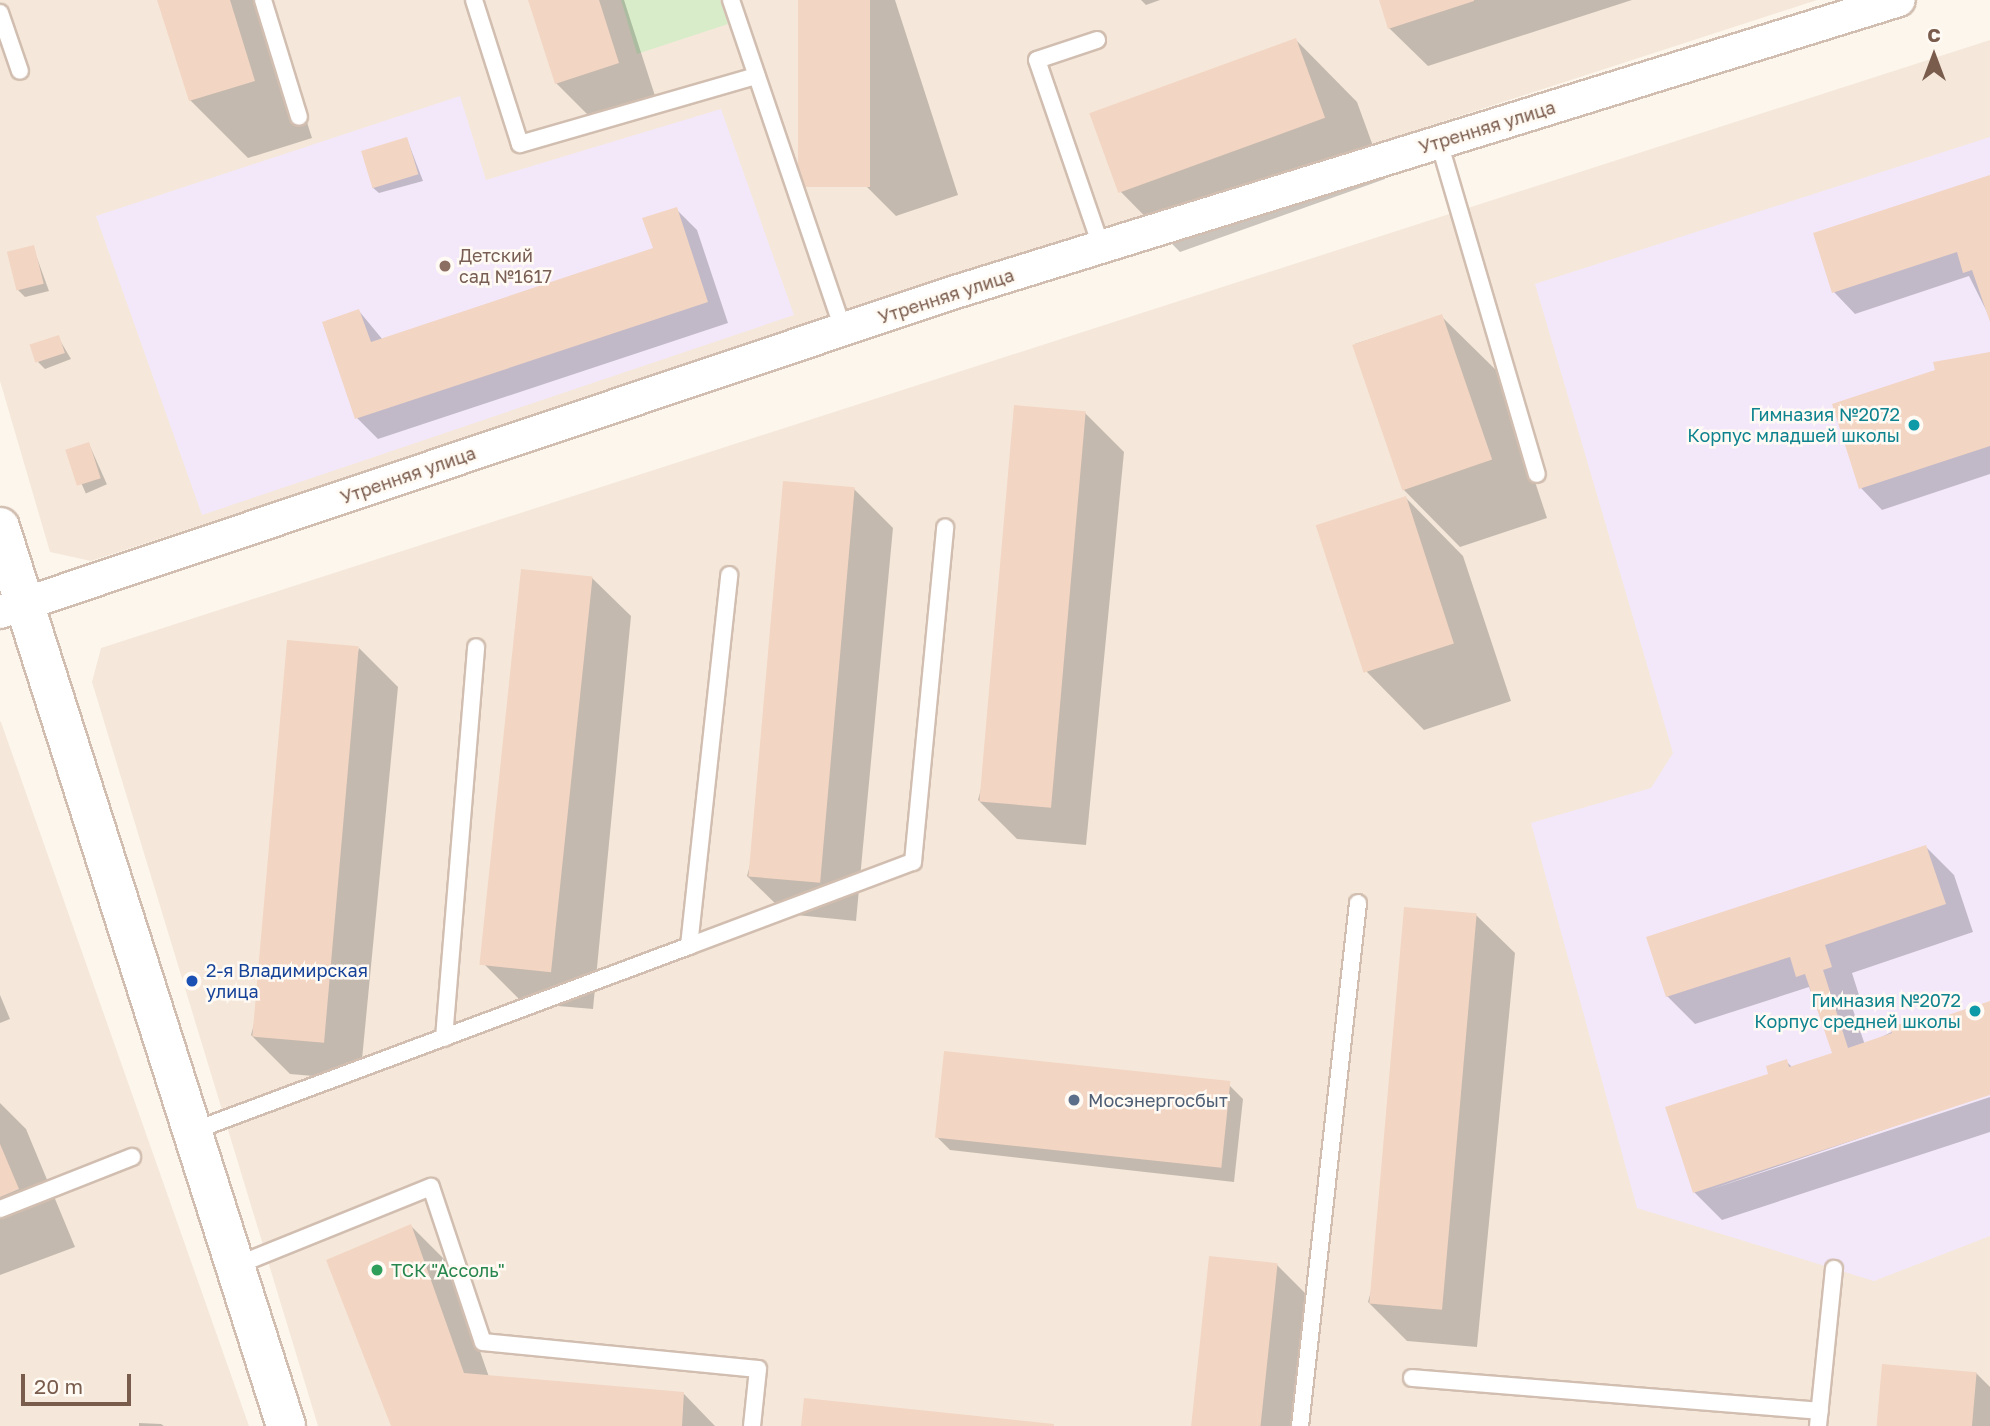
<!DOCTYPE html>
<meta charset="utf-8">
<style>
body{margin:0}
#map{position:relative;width:1990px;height:1426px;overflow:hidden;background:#fdf6ec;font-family:"Golos Text",sans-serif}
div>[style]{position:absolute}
.residential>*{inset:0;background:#f5e8da}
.education>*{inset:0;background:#f3e8fa}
.green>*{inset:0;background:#d8ecc9}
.shadow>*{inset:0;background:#0003;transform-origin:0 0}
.building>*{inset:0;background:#f3d5c3;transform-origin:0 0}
.roads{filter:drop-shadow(2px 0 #d1beb0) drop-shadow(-2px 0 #d1beb0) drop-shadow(0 2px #d1beb0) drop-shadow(0 -2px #d1beb0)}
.lane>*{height:16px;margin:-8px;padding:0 8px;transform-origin:8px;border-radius:8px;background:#fff}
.street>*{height:32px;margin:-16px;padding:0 16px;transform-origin:16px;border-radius:16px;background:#fff}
.secondary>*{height:38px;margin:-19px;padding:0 19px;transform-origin:19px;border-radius:19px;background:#fff}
.dots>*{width:19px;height:19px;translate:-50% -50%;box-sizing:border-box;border:4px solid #fffaf3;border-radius:50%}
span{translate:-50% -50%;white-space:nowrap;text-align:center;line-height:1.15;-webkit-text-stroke:5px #fffaf3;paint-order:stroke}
.street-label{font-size:18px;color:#7a5c4d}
.education-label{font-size:18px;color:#785e54}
.left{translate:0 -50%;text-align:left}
.culture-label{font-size:18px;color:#0d838f}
.right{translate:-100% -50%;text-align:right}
.transit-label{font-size:18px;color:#164399}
.service-label{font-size:18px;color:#4e5e75}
.leisure-label{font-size:18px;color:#27864d}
.north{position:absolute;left:1899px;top:21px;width:70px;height:70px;-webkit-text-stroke:5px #fffaf3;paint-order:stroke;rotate:0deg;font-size:19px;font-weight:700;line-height:28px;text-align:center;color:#7a5c4d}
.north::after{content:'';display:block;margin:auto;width:24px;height:32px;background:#7a5c4d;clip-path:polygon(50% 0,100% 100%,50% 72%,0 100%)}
.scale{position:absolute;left:21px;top:1374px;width:110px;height:32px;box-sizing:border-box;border:4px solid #7a5c4d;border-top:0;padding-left:9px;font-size:21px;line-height:24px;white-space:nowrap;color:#7a5c4d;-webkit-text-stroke:5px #fffaf3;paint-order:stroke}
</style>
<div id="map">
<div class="residential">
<div style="clip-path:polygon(0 0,1817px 0,91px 561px,50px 552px,0 381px)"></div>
<div style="clip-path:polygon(1990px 40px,1990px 1426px,318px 1426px,92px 682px,101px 648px)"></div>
<div style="clip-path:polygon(0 721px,1px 722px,249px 1426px,0 1426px)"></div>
</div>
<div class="education">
<div style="clip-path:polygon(460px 96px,486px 180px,721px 109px,794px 315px,202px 515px,96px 216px)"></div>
<div style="clip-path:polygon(1990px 137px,1990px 1236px,1874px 1281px,1637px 1208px,1531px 823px,1651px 788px,1673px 753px,1535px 284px)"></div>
</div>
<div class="green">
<div style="clip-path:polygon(621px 0,720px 0,728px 24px,637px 54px)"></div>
</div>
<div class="shadow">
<div style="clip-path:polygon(159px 0,268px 0,312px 138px,248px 158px,190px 100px)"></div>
<div style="clip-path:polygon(530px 0,624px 0,657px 102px,595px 122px,556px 83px)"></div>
<div style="clip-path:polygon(800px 0,895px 0,958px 195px,896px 216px,857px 177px)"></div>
<div style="clip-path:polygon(1141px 0,1160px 0,1146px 5px)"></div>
<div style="clip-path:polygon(1380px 0,1632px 0,1428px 66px,1389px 28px)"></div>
<div style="clip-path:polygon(1296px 40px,1357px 102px,1385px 179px,1180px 252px,1119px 190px)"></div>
<div style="clip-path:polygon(407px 139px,423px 181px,379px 193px,372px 187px)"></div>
<div style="clip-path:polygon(1990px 177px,1990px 318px,1969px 276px,1855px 314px,1834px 292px,1815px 235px)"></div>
<div style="clip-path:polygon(676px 209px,697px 230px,728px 323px,378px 439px,357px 418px,359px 311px,383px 340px,655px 249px)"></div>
<div style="clip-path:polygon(33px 247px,49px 291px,25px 297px,18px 290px)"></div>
<div style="clip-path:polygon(1441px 316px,1499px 373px,1547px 518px,1460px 547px,1403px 489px,1355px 344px)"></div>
<div style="clip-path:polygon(58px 337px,71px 359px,45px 369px,38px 362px)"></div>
<div style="clip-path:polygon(1990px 354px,1990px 474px,1882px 510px,1861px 488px,1938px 371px,1935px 363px)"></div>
<div style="clip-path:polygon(1085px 413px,1124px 452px,1086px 845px,1017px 839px,978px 800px)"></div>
<div style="left:89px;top:444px;width:44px;height:23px;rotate:66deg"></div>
<div style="clip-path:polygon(854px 489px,893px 528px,856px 921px,786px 914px,747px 876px)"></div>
<div style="clip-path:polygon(1406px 498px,1463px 556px,1511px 701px,1424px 730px,1367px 672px)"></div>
<div style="clip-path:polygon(592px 578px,631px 616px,593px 1009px,523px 1003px,484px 964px)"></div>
<div style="clip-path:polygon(359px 648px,398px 687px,360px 1080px,290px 1074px,251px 1035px)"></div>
<div style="clip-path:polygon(1926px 847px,1954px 875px,1973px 932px,1852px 973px,1859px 995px,1849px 998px,1865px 1045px,1910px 1023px,1915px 1028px,1990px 1003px,1990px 1093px,1709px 1190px,1990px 1097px,1990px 1132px,1722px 1220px,1694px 1192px,1771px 1075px,1786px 1061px,1793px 1068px,1834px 1054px,1809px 987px,1695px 1024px,1667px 996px)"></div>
<div style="clip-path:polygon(1476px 915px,1515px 953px,1477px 1347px,1407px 1341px,1368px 1302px)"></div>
<div style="clip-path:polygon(0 995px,10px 1019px,0 1023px)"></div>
<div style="clip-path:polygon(1229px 1085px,1243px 1099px,1234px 1182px,950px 1150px,936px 1136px)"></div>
<div style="clip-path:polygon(0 1103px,26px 1129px,75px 1247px,0 1275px)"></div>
<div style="clip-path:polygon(411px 1226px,450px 1265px,489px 1377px,684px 1394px,715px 1426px,393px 1426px)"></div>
<div style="clip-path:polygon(1277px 1265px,1316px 1304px,1303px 1426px,1193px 1426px)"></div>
<div style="clip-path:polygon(1976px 1373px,1990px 1387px,1990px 1426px,1879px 1426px)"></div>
<div style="clip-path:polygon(139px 1423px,161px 1424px,164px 1426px,139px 1426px)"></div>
</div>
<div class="building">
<div style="clip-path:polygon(157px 0,230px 0,255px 81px,189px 101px)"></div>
<div style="clip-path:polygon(528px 0,599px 0,619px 63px,555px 84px)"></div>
<div style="left:798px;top:0;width:72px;height:187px"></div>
<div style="clip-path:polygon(1379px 0,1474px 0,1474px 1px,1388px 29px)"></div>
<div style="left:1296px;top:38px;width:85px;height:220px;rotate:70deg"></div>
<div style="left:407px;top:137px;width:39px;height:48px;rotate:73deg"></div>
<div style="clip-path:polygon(1990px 175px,1990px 322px,1972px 270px,1963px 273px,1957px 252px,1832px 293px,1813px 233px)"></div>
<div style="clip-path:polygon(677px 207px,708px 302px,355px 419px,322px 322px,359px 309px,371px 342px,653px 248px,642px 218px)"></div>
<div style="left:34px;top:245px;width:40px;height:28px;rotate:76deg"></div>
<div style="left:1442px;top:314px;width:154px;height:95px;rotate:71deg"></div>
<div style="left:59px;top:335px;width:19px;height:31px;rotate:72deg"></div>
<div style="clip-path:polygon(1990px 352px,1990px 446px,1859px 489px,1832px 404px,1935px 370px,1933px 362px)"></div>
<div style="left:1014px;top:405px;width:72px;height:398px;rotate:5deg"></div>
<div style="left:89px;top:442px;width:38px;height:25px;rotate:72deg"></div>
<div style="left:783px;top:481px;width:72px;height:397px;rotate:5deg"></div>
<div style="left:1406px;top:496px;width:155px;height:95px;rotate:72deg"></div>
<div style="left:521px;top:569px;width:72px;height:398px;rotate:6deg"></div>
<div style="left:287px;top:640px;width:72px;height:398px;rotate:5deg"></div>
<div style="clip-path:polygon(1926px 845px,1946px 904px,1825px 945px,1832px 967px,1823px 970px,1848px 1048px,1892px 1033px,1890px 1027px,1910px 1021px,1912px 1027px,1990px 1001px,1990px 1095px,1693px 1193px,1665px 1107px,1768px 1074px,1766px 1066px,1787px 1059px,1789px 1067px,1832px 1053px,1805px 974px,1796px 977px,1790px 957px,1666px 997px,1646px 937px)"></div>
<div style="left:1404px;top:907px;width:73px;height:398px;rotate:5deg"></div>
<div style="left:944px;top:1051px;width:288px;height:87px;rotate:6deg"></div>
<div style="clip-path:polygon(0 1144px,19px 1189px,0 1197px)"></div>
<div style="clip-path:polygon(411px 1224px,464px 1373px,684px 1392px,682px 1426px,391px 1426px,326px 1260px)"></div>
<div style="left:1209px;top:1256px;width:69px;height:171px;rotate:6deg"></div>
<div style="left:1882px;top:1364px;width:95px;height:62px;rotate:5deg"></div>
<div style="clip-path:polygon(804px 1398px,1054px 1424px,1054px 1426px,801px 1426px)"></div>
</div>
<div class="roads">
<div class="lane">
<div style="left:263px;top:0;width:122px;rotate:72.9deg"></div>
<div style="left:474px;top:0;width:151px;rotate:72.3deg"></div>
<div style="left:520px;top:144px;width:246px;rotate:-16.1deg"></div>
<div style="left:731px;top:0;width:348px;rotate:71.2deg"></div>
<div style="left:0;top:13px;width:61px;rotate:71deg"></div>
<div style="left:1097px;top:40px;width:63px;rotate:161.6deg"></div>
<div style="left:1037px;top:60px;width:197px;rotate:71deg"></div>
<div style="left:1439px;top:142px;width:346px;rotate:73.6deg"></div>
<div style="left:689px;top:946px;width:239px;rotate:-20.6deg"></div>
<div style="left:913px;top:862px;width:336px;rotate:-84.5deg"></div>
<div style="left:444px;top:1038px;width:392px;rotate:-85.3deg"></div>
<div style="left:193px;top:1131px;width:529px;rotate:-20.45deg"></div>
<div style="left:689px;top:946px;width:373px;rotate:-83.8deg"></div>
<div style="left:0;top:1209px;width:142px;rotate:-21.5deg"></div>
<div style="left:235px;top:1266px;width:211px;rotate:-22deg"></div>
<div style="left:431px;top:1187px;width:163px;rotate:71.5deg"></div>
<div style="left:483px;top:1342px;width:276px;rotate:5.6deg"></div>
<div style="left:758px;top:1369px;width:57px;rotate:96deg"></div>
<div style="left:1412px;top:1378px;width:409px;rotate:4.6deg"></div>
<div style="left:1300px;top:1426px;width:526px;rotate:-83.67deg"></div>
<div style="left:1818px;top:1426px;width:158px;rotate:-84.2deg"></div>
</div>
<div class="street">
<div style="left:0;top:612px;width:1004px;rotate:-18.53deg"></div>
<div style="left:952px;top:293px;width:991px;rotate:-17.19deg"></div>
</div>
<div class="secondary">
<div style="left:0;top:527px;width:943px;rotate:72.35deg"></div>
</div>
</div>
<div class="dots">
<div style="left:445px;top:266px;background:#8d6e63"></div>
<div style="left:1914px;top:425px;background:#0f9aa8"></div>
<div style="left:192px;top:981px;background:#1a4fb4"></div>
<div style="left:1975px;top:1011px;background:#0f9aa8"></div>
<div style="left:1074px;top:1100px;background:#5c6f8a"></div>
<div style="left:377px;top:1270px;background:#2e9e5b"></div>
</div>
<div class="street-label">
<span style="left:1487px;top:127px;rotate:-17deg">Утренняя улица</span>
<span style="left:946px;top:296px;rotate:-18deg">Утренняя улица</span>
<span style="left:408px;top:475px;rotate:-19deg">Утренняя улица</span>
</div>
<div class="education-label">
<span class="left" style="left:459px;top:266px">Детский<br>сад №1617</span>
</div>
<div class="culture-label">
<span class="right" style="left:1900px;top:425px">Гимназия №2072<br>Корпус младшей школы</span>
<span class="right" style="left:1961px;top:1011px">Гимназия №2072<br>Корпус средней школы</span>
</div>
<div class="transit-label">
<span class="left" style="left:206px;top:981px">2-я Владимирская<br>улица</span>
</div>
<div class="service-label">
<span class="left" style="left:1088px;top:1100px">Мосэнергосбыт</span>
</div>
<div class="leisure-label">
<span class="left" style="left:391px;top:1270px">ТСК "Ассоль"</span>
</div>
<div class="north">С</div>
<div class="scale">20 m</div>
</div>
